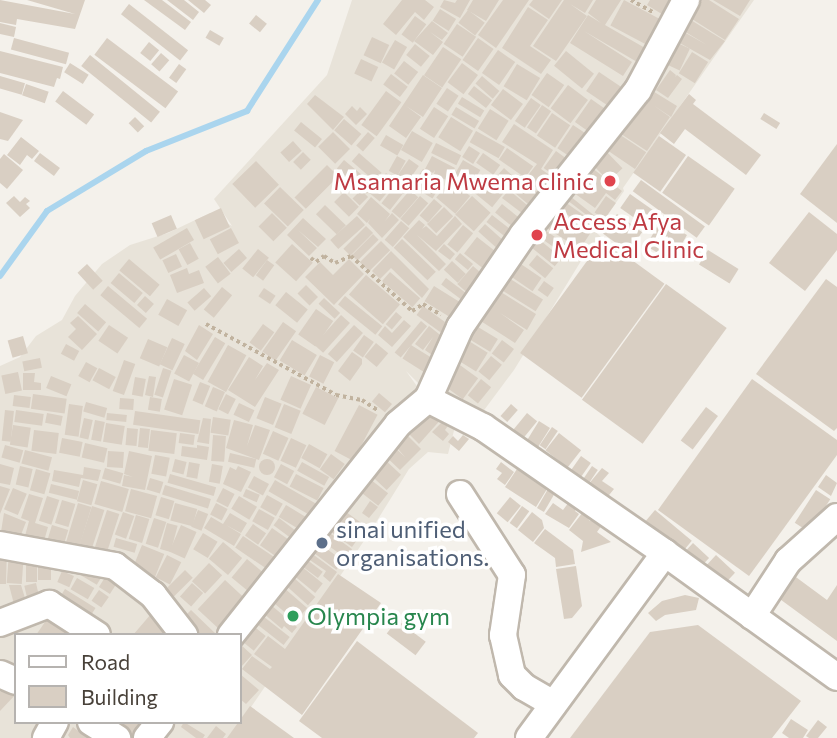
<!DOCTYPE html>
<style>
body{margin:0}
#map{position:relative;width:837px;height:738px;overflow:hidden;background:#f4f1eb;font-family:Commissioner,sans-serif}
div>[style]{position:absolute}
.residential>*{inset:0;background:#e8e3d9}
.stream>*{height:6px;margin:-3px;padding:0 3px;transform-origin:3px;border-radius:3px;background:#aad5ee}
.building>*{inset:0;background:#d9cfc3;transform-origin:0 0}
.round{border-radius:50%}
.path>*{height:3.5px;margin-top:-1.75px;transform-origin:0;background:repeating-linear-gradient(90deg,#c1b39f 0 3.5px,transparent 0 7px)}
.roads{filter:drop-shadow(2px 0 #c0b8ad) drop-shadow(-2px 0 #c0b8ad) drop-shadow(0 2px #c0b8ad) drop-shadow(0 -2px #c0b8ad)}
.minor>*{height:26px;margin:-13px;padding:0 13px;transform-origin:13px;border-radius:13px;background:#fff}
.dots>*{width:19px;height:19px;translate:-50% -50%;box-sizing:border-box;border:4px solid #fff;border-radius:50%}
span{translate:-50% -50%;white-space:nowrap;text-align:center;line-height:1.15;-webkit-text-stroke:7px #fff;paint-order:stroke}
.health-label{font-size:24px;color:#be3a42}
.right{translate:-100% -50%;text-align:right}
.left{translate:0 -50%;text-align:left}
.service-label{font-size:24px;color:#4e5e75}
.leisure-label{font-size:24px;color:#27864d}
.legend{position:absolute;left:14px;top:633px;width:228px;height:91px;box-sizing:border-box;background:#fff;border:2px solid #b6b3b0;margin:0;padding:9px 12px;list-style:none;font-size:21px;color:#484139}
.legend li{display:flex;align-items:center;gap:14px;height:35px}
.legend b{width:35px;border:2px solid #b6b3b0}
</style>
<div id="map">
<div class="residential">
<div style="clip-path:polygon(evenodd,352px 0,754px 0,623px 188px,624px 191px,596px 232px,601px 237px,581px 261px,514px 370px,479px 417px,423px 388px,406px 371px,422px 393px,459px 411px,448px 454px,428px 452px,409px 469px,370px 532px,230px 738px,0 738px,0 366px,20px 357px,36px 336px,62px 320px,75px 296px,102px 264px,130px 245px,168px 233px,210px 213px,232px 226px,214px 199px,327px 75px,352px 0,16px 635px,240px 635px,240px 722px,16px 722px,16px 635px)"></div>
</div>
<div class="stream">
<div style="left:0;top:276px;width:80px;rotate:-54.1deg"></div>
<div style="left:47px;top:211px;width:116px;rotate:-31.2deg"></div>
<div style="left:146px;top:151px;width:109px;rotate:-21.6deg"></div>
<div style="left:247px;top:111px;width:132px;rotate:-57.4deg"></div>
</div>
<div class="building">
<div style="clip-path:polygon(0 0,75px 14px,27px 0,85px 0,75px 29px,17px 19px,16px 25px,0 22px)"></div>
<div style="clip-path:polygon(144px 0,162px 0,191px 22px,185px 30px)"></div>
<div style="clip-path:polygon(167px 0,184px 0,199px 12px,193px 20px)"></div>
<div style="clip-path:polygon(188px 0,205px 0,211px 5px,204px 13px)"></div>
<div style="clip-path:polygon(402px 0,425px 0,434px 7px,424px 20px,415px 12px,396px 35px,383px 24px)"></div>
<div style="clip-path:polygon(444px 0,455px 3px,457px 0,470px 0,460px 18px,440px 7px)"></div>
<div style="clip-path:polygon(473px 0,499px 0,486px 21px,467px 10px)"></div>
<div style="clip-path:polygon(503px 0,529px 0,496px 48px,478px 35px)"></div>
<div style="clip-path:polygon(533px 0,562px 0,549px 19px,529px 5px)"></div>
<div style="clip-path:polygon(564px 0,593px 0,585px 13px,570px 4px,587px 16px,556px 61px,533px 46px)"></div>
<div style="clip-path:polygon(596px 0,621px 0,605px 25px,652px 52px,644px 66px,584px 31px,632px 62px,623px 76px,570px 43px,588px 15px,601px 23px,588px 13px)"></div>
<div style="left:624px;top:0;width:49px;height:29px;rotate:28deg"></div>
<div style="clip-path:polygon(650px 0,681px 0,670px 19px,647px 5px)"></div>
<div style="clip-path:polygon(689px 0,709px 0,739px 19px,725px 40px,681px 12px)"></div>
<div style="clip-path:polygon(713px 0,750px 0,740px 16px)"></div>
<div style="left:129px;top:4px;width:75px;height:13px;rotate:38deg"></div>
<div style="clip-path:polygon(528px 7px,548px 20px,530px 46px,551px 60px,541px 74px,502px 48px)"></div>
<div style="left:440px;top:9px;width:19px;height:14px;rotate:32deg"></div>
<div style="left:468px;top:10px;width:21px;height:16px;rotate:37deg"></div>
<div style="clip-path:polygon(681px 14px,725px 41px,710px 60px,669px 37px,675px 27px,707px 45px,674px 25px)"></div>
<div style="left:256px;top:15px;width:14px;height:11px;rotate:39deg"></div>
<div style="left:415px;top:16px;width:14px;height:23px;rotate:36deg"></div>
<div style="clip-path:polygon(432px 21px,448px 33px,442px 40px,430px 32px,443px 42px,433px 55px,414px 41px)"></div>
<div style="clip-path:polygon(0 23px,16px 27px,14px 37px,0 34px)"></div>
<div style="left:457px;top:24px;width:23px;height:24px;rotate:34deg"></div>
<div style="left:210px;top:30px;width:16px;height:9px;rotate:30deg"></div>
<div style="left:372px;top:37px;width:19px;height:20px;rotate:25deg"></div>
<div style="left:14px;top:38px;width:57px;height:12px;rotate:15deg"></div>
<div style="left:107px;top:38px;width:89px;height:21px;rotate:37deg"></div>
<div style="left:478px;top:38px;width:19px;height:27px;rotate:35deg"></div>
<div style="left:669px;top:39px;width:23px;height:24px;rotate:25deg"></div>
<div style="left:395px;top:40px;width:14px;height:26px;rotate:30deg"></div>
<div style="left:149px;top:42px;width:13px;height:14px;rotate:39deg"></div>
<div style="left:415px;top:44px;width:19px;height:14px;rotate:39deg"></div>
<div style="left:443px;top:47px;width:22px;height:34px;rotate:34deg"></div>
<div style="left:498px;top:50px;width:21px;height:28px;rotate:35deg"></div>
<div style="clip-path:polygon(0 51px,63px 67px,60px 79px,57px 78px,54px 87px,0 73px)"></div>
<div style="left:566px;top:51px;width:36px;height:19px;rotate:39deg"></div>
<div style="left:692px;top:52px;width:19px;height:25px;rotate:32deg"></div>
<div style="left:161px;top:53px;width:11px;height:15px;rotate:41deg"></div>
<div style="left:90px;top:55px;width:90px;height:14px;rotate:39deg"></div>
<div style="left:361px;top:59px;width:19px;height:16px;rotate:25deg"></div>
<div style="left:404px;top:61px;width:18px;height:16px;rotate:38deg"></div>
<div style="left:70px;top:63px;width:22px;height:11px;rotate:32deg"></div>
<div style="left:462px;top:63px;width:20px;height:24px;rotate:37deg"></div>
<div style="left:179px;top:64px;width:9px;height:17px;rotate:36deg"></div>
<div style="left:517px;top:64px;width:27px;height:26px;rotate:31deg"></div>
<div style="clip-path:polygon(670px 70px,676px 75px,675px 77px,677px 75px,682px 79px,668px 98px,656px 90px)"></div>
<div style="left:599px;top:72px;width:30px;height:23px;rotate:34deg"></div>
<div style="left:547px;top:73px;width:21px;height:27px;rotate:35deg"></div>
<div style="left:391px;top:74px;width:21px;height:13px;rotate:37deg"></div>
<div style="clip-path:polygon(423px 75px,442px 88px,423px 117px,406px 106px,421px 117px,406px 138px,389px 126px)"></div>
<div style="left:0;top:76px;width:26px;height:12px;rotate:16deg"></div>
<div style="left:482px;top:76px;width:23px;height:10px;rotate:41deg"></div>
<div style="left:26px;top:84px;width:24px;height:12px;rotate:19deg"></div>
<div style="left:568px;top:85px;width:25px;height:29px;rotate:37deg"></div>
<div style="clip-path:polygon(643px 85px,677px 106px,671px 117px,653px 105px,670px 117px,647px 151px,615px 130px)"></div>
<div style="left:474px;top:86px;width:23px;height:10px;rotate:38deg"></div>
<div style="left:447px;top:88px;width:14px;height:19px;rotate:34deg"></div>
<div style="left:503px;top:89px;width:25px;height:20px;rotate:37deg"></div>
<div style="left:63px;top:91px;width:39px;height:13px;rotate:37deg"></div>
<div style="left:386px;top:91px;width:19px;height:42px;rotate:36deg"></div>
<div style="clip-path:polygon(689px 94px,696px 100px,693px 104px,761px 155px,746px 175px,685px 129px,674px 144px,660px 133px)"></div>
<div style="clip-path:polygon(315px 95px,344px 117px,333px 130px,307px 104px)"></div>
<div style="left:462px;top:97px;width:26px;height:8px;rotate:31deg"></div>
<div style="left:531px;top:98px;width:12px;height:28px;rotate:35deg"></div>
<div style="left:591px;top:99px;width:24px;height:28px;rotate:35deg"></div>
<div style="left:542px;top:105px;width:11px;height:27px;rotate:34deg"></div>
<div style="clip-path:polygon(352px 106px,357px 111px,360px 107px,367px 114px,356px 125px,345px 114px)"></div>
<div style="left:434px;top:107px;width:17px;height:26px;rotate:33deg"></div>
<div style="left:456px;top:107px;width:27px;height:9px;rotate:31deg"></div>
<div style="left:490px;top:109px;width:22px;height:23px;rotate:32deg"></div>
<div style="clip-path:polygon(0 112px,23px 120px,8px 141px,0 139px)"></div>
<div style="left:552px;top:113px;width:22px;height:27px;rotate:34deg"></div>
<div style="left:764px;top:113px;width:19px;height:7px;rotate:32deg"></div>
<div style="left:135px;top:117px;width:13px;height:9px;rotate:45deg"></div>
<div style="left:451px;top:117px;width:26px;height:24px;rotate:32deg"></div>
<div style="left:344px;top:119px;width:23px;height:15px;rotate:41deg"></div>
<div style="left:301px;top:122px;width:27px;height:11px;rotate:39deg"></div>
<div style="clip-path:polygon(514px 124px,553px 150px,541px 169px,558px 181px,548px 196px,525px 179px,537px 164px,502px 142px)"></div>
<div style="left:573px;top:125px;width:23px;height:28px;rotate:34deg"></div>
<div style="left:613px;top:130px;width:40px;height:20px;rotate:34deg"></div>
<div style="left:412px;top:131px;width:24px;height:22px;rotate:30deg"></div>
<div style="left:476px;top:131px;width:33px;height:13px;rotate:29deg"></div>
<div style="left:333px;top:132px;width:24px;height:21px;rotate:45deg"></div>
<div style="left:368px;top:132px;width:9px;height:18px;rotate:41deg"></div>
<div style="left:386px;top:135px;width:20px;height:12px;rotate:30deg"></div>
<div style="left:659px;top:136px;width:33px;height:45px;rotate:35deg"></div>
<div style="clip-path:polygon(21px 137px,39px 151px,32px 159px,27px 155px,20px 165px,7px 155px)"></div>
<div style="left:293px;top:141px;width:13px;height:17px;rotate:48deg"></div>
<div style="left:436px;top:143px;width:28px;height:11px;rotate:26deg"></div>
<div style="clip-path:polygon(837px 144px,837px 223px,800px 194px)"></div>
<div style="left:469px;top:146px;width:13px;height:13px;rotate:32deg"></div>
<div style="left:507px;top:148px;width:32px;height:14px;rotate:35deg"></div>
<div style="left:603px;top:148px;width:28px;height:19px;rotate:46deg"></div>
<div style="left:556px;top:151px;width:22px;height:21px;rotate:36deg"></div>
<div style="left:303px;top:152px;width:11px;height:14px;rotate:45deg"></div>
<div style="left:40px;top:153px;width:25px;height:10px;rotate:37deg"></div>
<div style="left:359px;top:153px;width:30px;height:11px;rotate:41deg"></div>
<div style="left:483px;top:153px;width:21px;height:12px;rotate:35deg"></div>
<div style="clip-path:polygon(4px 154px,23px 170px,7px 189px,0 183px,0 159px)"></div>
<div style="left:397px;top:156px;width:10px;height:17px;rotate:29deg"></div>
<div style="clip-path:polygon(432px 156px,455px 168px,448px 181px,434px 174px,435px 170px,433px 173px,425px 169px)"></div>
<div style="left:688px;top:156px;width:57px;height:45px;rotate:35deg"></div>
<div style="left:409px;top:159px;width:12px;height:22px;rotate:35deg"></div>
<div style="left:344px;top:160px;width:39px;height:11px;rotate:40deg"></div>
<div style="left:463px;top:160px;width:20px;height:21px;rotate:30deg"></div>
<div style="left:256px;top:161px;width:33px;height:33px;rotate:46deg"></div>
<div style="left:327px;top:165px;width:16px;height:46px;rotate:45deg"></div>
<div style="left:504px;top:168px;width:13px;height:12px;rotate:42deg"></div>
<div style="clip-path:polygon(592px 168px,622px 191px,615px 200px,606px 193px,595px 208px,574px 193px)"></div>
<div style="left:423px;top:169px;width:11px;height:21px;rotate:34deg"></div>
<div style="left:386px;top:173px;width:13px;height:26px;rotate:39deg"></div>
<div style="left:483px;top:174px;width:28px;height:20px;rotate:39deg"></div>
<div style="left:432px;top:176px;width:12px;height:19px;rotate:31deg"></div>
<div style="left:518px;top:176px;width:35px;height:15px;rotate:40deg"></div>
<div style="left:451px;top:180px;width:25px;height:23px;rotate:40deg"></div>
<div style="left:641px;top:180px;width:79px;height:14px;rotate:36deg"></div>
<div style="left:398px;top:182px;width:11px;height:27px;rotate:38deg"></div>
<div style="left:280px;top:187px;width:33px;height:23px;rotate:44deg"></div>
<div style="left:361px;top:190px;width:10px;height:12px;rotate:45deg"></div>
<div style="left:410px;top:190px;width:11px;height:28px;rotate:41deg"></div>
<div style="clip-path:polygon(509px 190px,533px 210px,527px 217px,502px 198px)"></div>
<div style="left:344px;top:192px;width:21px;height:14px;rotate:45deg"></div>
<div style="left:630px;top:194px;width:37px;height:17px;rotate:35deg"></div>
<div style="clip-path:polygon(14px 196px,20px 202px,25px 197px,30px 201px,26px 204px,30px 208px,20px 217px,6px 203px)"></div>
<div style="left:420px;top:196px;width:11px;height:30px;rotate:41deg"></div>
<div style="left:472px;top:196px;width:25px;height:25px;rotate:42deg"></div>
<div style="clip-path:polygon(570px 196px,596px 217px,593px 220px,567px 200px)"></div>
<div style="left:606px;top:196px;width:12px;height:20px;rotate:35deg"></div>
<div style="clip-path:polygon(371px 197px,390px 214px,385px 221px,392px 213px,399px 220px,382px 238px,368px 223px,370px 219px,367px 223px,357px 214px)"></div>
<div style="left:434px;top:199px;width:11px;height:22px;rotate:41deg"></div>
<div style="clip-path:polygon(565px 202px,592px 221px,586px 229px,560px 209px)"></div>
<div style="left:502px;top:204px;width:27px;height:11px;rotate:39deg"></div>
<div style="left:325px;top:205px;width:29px;height:13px;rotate:44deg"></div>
<div style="left:444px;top:207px;width:13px;height:24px;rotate:45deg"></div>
<div style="left:221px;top:208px;width:21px;height:29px;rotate:65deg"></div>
<div style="left:554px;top:210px;width:43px;height:19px;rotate:33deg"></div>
<div style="clip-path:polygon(809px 212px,837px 234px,837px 250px,805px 291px,769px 263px)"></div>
<div style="left:272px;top:213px;width:21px;height:19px;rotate:45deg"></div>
<div style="left:617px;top:214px;width:31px;height:24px;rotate:36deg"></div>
<div style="left:171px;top:215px;width:15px;height:21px;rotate:67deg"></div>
<div style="left:492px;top:215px;width:31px;height:9px;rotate:38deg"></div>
<div style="left:357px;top:216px;width:12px;height:36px;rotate:48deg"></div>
<div style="clip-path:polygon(455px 216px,462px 224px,436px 251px,417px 235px,446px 264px,439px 271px,403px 237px,419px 220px,425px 225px,422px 229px,426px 226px,437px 236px)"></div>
<div style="clip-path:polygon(303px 218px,326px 239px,318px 247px,298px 230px,317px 248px,309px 256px,287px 235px)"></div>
<div style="left:661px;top:220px;width:30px;height:30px;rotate:30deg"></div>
<div style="left:401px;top:221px;width:11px;height:25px;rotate:41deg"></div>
<div style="left:485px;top:224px;width:30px;height:10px;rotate:42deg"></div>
<div style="left:463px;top:225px;width:13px;height:25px;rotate:39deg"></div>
<div style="left:366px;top:226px;width:10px;height:32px;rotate:45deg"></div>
<div style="left:187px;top:228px;width:14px;height:39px;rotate:60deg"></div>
<div style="left:231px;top:228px;width:17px;height:24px;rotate:62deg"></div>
<div style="left:542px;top:228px;width:32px;height:9px;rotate:35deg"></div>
<div style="left:373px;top:234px;width:8px;height:30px;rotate:45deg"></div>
<div style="left:477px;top:237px;width:31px;height:21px;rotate:38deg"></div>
<div style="left:536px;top:237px;width:33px;height:11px;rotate:39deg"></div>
<div style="left:402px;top:239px;width:47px;height:12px;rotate:44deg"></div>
<div style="left:603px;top:239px;width:76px;height:141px;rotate:36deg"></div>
<div style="left:381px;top:241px;width:13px;height:30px;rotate:45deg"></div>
<div style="left:190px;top:243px;width:18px;height:13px;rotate:61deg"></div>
<div style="left:292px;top:244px;width:28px;height:25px;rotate:42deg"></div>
<div style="clip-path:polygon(444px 244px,455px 254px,450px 260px,438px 251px)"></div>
<div style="left:239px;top:249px;width:12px;height:21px;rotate:48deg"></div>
<div style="left:258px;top:249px;width:14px;height:25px;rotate:39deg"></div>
<div style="left:708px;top:250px;width:36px;height:17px;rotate:32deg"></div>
<div style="clip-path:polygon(391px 251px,429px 289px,422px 298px,391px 268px,380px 279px,372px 271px)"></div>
<div style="left:460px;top:253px;width:17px;height:8px;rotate:40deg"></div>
<div style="left:176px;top:254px;width:14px;height:15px;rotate:65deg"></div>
<div style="left:537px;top:255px;width:21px;height:13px;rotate:39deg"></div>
<div style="left:218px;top:257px;width:21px;height:16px;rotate:53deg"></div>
<div style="left:129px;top:259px;width:40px;height:15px;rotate:40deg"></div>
<div style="clip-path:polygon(349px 259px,364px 274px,334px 305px,305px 277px,320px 262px,333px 275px)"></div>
<div style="left:267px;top:260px;width:9px;height:19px;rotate:36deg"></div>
<div style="left:515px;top:260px;width:32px;height:16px;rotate:34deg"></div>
<div style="left:452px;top:261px;width:19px;height:12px;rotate:43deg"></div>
<div style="left:87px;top:264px;width:23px;height:13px;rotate:47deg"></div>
<div style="left:473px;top:266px;width:18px;height:24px;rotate:41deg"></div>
<div style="clip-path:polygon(187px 268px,189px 274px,199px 270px,204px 283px,177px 293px,170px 275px)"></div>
<div style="left:390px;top:272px;width:40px;height:12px;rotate:41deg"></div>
<div style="left:119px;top:273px;width:31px;height:13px;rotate:40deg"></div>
<div style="left:366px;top:275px;width:45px;height:26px;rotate:41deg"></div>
<div style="left:504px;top:275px;width:46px;height:14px;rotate:32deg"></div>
<div style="left:446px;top:278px;width:34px;height:8px;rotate:37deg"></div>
<div style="clip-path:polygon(826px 279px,837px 287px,837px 428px,834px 431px,756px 374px)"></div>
<div style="left:544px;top:281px;width:12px;height:11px;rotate:35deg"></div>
<div style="left:666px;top:284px;width:75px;height:143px;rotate:36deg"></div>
<div style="left:306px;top:285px;width:17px;height:12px;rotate:45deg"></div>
<div style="left:108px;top:286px;width:51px;height:12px;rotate:40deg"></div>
<div style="left:434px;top:286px;width:36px;height:18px;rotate:32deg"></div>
<div style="left:222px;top:287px;width:13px;height:29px;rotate:39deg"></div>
<div style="left:204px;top:288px;width:11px;height:22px;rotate:49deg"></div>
<div style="left:264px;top:288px;width:14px;height:10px;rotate:34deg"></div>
<div style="clip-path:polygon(496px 289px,536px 314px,527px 330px,500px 313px,524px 330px,515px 343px,476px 318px)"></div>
<div style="left:286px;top:292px;width:28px;height:17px;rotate:39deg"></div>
<div style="left:145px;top:296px;width:12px;height:12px;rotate:42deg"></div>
<div style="left:345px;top:296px;width:48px;height:11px;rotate:39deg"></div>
<div style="left:324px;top:298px;width:22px;height:8px;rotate:43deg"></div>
<div style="left:167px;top:299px;width:23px;height:18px;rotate:29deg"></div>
<div style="left:85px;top:304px;width:28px;height:12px;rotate:41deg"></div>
<div style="left:423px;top:306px;width:36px;height:11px;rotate:36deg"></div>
<div style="left:316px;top:309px;width:21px;height:31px;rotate:35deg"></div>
<div style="left:396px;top:312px;width:8px;height:16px;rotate:40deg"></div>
<div style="left:341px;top:315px;width:12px;height:40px;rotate:42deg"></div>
<div style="clip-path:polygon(78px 316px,97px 334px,82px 350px,68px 337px,76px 329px,70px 323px)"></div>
<div style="clip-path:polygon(404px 320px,411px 326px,392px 347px,378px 335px,385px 326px,392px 333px)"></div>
<div style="left:421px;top:321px;width:8px;height:41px;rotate:40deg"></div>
<div style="left:283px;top:322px;width:16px;height:36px;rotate:35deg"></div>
<div style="left:263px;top:324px;width:14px;height:23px;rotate:36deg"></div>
<div style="left:473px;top:324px;width:29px;height:15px;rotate:31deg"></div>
<div style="left:109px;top:325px;width:23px;height:19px;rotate:34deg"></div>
<div style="clip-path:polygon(199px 325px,213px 334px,197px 360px,185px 351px)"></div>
<div style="left:354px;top:325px;width:12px;height:39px;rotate:42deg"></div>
<div style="clip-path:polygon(429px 326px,444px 338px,432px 355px,425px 350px,433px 337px,423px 350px,415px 344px)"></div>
<div style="left:364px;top:335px;width:12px;height:19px;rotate:35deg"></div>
<div style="left:23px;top:336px;width:18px;height:16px;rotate:74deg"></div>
<div style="left:215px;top:337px;width:12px;height:43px;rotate:31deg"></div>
<div style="left:172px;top:338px;width:14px;height:29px;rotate:25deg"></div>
<div style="left:464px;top:338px;width:28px;height:22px;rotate:32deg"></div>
<div style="left:148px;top:339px;width:21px;height:21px;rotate:23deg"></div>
<div style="left:292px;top:340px;width:29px;height:24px;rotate:31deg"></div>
<div style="left:502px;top:340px;width:15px;height:17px;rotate:37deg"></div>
<div style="left:376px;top:343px;width:16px;height:18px;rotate:40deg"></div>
<div style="left:66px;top:344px;width:15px;height:11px;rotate:28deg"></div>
<div style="left:228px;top:345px;width:21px;height:42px;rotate:29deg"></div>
<div style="left:411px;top:345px;width:28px;height:16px;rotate:32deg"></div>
<div style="clip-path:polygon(352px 352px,362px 359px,362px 364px,350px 381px,338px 371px)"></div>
<div style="left:184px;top:355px;width:17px;height:21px;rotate:28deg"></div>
<div style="left:320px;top:355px;width:16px;height:24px;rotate:27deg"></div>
<div style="left:491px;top:356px;width:14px;height:20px;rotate:39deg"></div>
<div style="clip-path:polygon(249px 357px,263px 366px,255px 380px,267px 363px,279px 370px,255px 407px,228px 390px)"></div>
<div style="left:40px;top:358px;width:10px;height:18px;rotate:79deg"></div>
<div style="left:124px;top:360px;width:12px;height:33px;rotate:20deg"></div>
<div style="left:453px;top:360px;width:31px;height:26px;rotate:36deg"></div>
<div style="left:86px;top:362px;width:13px;height:16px;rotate:29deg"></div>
<div style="left:99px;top:368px;width:19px;height:14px;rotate:28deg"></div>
<div style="left:163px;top:368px;width:9px;height:28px;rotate:18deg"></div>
<div style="left:18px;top:372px;width:19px;height:17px;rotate:78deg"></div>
<div style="clip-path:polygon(23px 373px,35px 373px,34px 382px,41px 383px,41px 390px,23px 390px)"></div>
<div style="left:51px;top:376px;width:22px;height:13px;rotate:22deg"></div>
<div style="clip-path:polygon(149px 376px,156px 377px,153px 397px,145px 395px)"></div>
<div style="left:291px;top:376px;width:22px;height:26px;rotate:24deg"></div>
<div style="left:135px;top:377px;width:11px;height:18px;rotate:10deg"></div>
<div style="left:174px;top:379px;width:19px;height:32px;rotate:18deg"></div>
<div style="left:481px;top:379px;width:13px;height:21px;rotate:39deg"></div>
<div style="clip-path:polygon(752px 379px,837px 440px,837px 455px,749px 576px,658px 510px)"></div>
<div style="left:200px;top:382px;width:11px;height:20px;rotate:22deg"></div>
<div style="left:213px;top:387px;width:13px;height:21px;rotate:23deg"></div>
<div style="left:316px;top:387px;width:25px;height:30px;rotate:27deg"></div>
<div style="left:379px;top:393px;width:17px;height:11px;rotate:40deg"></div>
<div style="left:33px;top:394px;width:34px;height:15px;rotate:8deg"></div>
<div style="left:226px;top:394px;width:11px;height:17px;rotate:27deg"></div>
<div style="left:14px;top:395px;width:17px;height:11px;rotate:7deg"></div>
<div style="left:150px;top:397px;width:12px;height:13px;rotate:9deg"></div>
<div style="left:265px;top:397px;width:18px;height:23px;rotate:22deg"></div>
<div style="left:120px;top:398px;width:14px;height:11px;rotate:4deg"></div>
<div style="left:86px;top:402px;width:22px;height:10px;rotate:16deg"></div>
<div style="left:239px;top:403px;width:17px;height:13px;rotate:25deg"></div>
<div style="left:69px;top:404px;width:14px;height:31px;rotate:8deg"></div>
<div style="left:284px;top:404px;width:18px;height:25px;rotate:22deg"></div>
<div style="left:511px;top:404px;width:9px;height:16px;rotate:41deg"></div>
<div style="left:359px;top:405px;width:21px;height:52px;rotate:28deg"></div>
<div style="left:706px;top:407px;width:15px;height:42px;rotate:37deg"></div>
<div style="clip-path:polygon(424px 409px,443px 417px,419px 444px,405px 430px)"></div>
<div style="left:5px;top:410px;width:9px;height:31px;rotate:6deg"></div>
<div style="left:16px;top:410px;width:28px;height:12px;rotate:8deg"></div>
<div style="left:135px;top:411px;width:66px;height:14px;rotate:8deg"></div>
<div style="left:47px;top:413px;width:16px;height:10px;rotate:11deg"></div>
<div style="left:107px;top:413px;width:20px;height:7px;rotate:6deg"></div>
<div style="left:527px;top:413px;width:13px;height:22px;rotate:39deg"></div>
<div style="left:213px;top:417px;width:18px;height:16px;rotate:9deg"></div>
<div style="left:84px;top:418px;width:9px;height:20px;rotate:13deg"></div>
<div style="clip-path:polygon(203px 418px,211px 419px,209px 444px,197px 442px)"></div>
<div style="clip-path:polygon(445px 419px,450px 423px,445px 430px,449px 434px,443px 441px,432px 432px)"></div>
<div style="left:95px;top:420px;width:10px;height:20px;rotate:11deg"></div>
<div style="clip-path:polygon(234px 420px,253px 425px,247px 446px,255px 425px,270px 430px,259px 460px,226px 448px)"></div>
<div style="left:539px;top:421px;width:13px;height:22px;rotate:32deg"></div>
<div style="left:106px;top:423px;width:19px;height:19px;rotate:9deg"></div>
<div style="left:13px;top:425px;width:18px;height:20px;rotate:9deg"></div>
<div style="left:552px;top:427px;width:7px;height:22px;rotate:34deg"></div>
<div style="left:127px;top:428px;width:11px;height:17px;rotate:5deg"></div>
<div style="left:140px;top:428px;width:10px;height:19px;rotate:6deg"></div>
<div style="left:34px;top:430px;width:25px;height:21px;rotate:7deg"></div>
<div style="left:151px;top:430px;width:26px;height:21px;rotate:7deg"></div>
<div style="left:273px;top:431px;width:17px;height:25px;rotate:24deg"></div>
<div style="clip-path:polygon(403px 431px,421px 449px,400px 470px,381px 452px,390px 443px,405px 457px,392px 442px)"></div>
<div style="left:180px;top:433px;width:15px;height:10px;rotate:8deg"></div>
<div style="left:559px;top:433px;width:28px;height:22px;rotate:38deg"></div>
<div style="left:213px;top:435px;width:13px;height:26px;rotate:4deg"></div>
<div style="clip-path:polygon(463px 435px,469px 439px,459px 451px,448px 442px,453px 436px,458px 441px)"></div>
<div style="left:62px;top:438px;width:21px;height:15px;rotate:11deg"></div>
<div style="left:291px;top:438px;width:17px;height:25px;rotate:25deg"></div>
<div style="left:85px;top:443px;width:23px;height:15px;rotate:13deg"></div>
<div style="left:309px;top:444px;width:21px;height:16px;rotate:29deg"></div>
<div style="left:5px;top:445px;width:19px;height:13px;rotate:16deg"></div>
<div style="clip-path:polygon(197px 445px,209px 447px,207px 460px,181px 456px,182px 446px,197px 448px)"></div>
<div style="left:25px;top:450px;width:28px;height:14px;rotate:15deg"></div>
<div style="left:108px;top:451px;width:16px;height:16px;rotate:4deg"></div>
<div style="clip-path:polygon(129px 451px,152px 456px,145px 490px,122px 486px,124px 475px,133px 477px,124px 474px)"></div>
<div style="left:230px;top:453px;width:27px;height:9px;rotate:13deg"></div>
<div style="left:331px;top:454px;width:17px;height:19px;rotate:36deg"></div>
<div style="left:155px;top:455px;width:15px;height:19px;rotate:11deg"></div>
<div style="left:581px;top:456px;width:12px;height:19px;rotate:35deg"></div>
<div style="left:382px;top:457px;width:26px;height:21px;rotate:43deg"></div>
<div style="left:175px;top:459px;width:12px;height:13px;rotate:14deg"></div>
<div class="round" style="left:259px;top:459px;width:16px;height:16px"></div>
<div style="left:189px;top:462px;width:11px;height:15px;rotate:10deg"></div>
<div style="left:302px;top:462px;width:31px;height:10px;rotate:29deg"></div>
<div style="clip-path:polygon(501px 462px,514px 472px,505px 485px,497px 479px,502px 473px,496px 469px)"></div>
<div style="clip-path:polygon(0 464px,14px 468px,10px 485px,0 483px)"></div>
<div style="left:212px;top:464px;width:11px;height:18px;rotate:10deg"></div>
<div style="left:281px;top:464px;width:15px;height:15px;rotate:28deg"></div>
<div style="left:20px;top:466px;width:13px;height:19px;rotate:13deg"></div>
<div style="clip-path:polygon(238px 466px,251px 472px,241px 492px,223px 484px,230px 467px,236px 470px)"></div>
<div style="left:592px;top:466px;width:7px;height:19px;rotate:34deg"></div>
<div style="clip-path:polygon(84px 467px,101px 470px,98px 481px,81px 478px,79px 487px,52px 481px,54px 470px,83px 475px)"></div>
<div style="left:105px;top:468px;width:19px;height:11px;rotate:16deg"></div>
<div style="clip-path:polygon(602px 468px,609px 473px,602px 481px,614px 489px,605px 500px,587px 486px)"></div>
<div style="left:36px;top:469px;width:15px;height:22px;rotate:16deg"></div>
<div style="clip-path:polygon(517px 469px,534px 475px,532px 478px,547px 489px,536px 507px,505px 487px)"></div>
<div style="left:170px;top:474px;width:48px;height:9px;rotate:16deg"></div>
<div style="left:296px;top:474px;width:31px;height:14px;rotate:27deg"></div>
<div style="clip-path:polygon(826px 475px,837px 483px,831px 496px,818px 487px)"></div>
<div style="left:254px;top:476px;width:17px;height:13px;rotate:28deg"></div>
<div style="left:366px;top:476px;width:28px;height:16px;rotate:38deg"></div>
<div style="left:150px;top:478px;width:14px;height:12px;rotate:17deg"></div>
<div style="left:83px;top:480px;width:15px;height:22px;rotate:16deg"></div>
<div style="left:275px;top:480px;width:48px;height:13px;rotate:30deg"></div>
<div style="left:101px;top:481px;width:29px;height:24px;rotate:16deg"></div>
<div style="left:51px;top:484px;width:29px;height:9px;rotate:14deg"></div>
<div style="left:165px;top:485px;width:48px;height:10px;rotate:17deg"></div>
<div style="clip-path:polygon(0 486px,10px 489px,0 514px)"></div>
<div style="left:13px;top:488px;width:15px;height:23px;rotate:23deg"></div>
<div style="left:223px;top:488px;width:13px;height:15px;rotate:27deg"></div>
<div style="left:131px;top:489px;width:27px;height:23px;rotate:15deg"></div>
<div style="left:246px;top:489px;width:15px;height:8px;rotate:23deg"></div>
<div style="left:548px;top:489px;width:8px;height:22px;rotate:30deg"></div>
<div style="left:816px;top:490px;width:17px;height:39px;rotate:33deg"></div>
<div style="clip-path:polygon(29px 494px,43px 498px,35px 523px,48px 527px,44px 541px,25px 536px,29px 521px,21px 518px)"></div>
<div style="left:267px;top:495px;width:18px;height:14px;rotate:29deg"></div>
<div style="left:47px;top:496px;width:13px;height:26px;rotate:18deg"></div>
<div style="left:239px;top:496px;width:21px;height:15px;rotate:31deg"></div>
<div style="left:161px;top:497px;width:14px;height:19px;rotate:17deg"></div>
<div style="left:510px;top:497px;width:14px;height:21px;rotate:39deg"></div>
<div style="left:62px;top:500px;width:14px;height:24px;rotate:17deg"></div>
<div style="clip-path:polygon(370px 501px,378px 507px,369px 518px,362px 513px)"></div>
<div style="clip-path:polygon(569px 502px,577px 508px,575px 511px,579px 514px,569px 528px,545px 514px,553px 503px,563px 510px)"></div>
<div style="left:78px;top:503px;width:14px;height:48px;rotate:17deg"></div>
<div style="left:175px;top:503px;width:23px;height:18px;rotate:15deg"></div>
<div style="left:216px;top:503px;width:13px;height:13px;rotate:27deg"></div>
<div style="left:286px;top:505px;width:27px;height:14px;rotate:31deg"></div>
<div style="left:92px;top:506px;width:13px;height:46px;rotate:18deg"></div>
<div style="left:522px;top:506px;width:9px;height:21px;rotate:36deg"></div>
<div style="left:259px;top:509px;width:18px;height:14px;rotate:29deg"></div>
<div style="left:342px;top:509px;width:31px;height:13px;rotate:36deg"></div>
<div style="left:107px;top:510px;width:13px;height:41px;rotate:18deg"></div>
<div style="left:198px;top:510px;width:11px;height:18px;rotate:22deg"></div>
<div style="left:655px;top:510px;width:48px;height:17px;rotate:40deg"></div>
<div style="left:123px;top:512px;width:12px;height:24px;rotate:20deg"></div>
<div style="clip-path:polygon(532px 512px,542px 520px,544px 528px,533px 542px,518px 530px)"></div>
<div style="clip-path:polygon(583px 512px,590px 521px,594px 516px,598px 519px,597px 522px,602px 525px,597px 532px,611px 542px,581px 552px,583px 541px,569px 530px)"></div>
<div style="clip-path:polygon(4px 513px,26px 522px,17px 545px,0 538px)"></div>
<div style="clip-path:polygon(230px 513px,247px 523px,241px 533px,226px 525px,241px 534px,234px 546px,204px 528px,211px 517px,223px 524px)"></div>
<div style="left:136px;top:515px;width:14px;height:25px;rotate:17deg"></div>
<div style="left:154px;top:518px;width:13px;height:27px;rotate:18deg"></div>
<div style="left:279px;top:518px;width:21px;height:9px;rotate:37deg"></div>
<div style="left:335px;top:521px;width:29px;height:11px;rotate:36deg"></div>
<div style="left:167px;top:523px;width:11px;height:27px;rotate:15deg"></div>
<div style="left:253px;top:524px;width:16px;height:14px;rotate:35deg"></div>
<div style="left:52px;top:525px;width:17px;height:20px;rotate:17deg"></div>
<div style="left:181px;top:525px;width:17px;height:29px;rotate:24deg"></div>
<div style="left:272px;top:528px;width:24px;height:21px;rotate:35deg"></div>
<div style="clip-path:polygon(545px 529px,573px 550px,575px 564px,556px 567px,555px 558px,534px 543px)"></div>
<div style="left:327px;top:531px;width:31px;height:11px;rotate:36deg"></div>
<div style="left:203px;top:533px;width:17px;height:19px;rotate:31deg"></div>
<div style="left:243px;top:536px;width:37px;height:14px;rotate:34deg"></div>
<div style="left:116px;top:538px;width:22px;height:9px;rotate:16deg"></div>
<div style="left:223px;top:542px;width:25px;height:22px;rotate:40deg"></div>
<div style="left:319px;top:543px;width:30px;height:11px;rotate:37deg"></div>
<div style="left:693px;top:543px;width:22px;height:11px;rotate:43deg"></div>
<div style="left:142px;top:545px;width:24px;height:25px;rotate:22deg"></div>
<div style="clip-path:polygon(0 547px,7px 547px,6px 584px,0 584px)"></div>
<div style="left:9px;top:551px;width:15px;height:32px;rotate:4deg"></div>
<div style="left:26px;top:553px;width:11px;height:29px"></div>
<div style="clip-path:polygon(311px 553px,337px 572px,330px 582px,323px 576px,326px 571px,307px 558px)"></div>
<div style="left:167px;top:555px;width:16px;height:25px;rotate:27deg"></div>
<div style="left:716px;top:555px;width:26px;height:15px;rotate:43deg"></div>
<div style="left:38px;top:556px;width:13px;height:24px"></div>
<div style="left:247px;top:559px;width:26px;height:24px;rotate:40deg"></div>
<div style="left:306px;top:559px;width:21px;height:8px;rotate:37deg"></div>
<div style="left:86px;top:562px;width:21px;height:14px;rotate:31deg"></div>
<div style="left:209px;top:563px;width:18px;height:25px;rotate:43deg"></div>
<div style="left:301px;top:566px;width:28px;height:12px;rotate:39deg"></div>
<div style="clip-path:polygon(576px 566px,582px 606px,572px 618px,564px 619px,556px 569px)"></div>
<div style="left:185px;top:570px;width:11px;height:27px;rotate:45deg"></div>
<div style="left:62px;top:571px;width:13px;height:12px;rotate:23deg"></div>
<div style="left:109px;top:571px;width:13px;height:19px;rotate:32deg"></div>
<div style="clip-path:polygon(789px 572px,827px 600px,837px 585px,837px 641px,773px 594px)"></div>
<div style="clip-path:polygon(338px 574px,381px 603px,302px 715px,242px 669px,252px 656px,270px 669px,272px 667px,254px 654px,268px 636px,285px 649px)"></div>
<div style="left:293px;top:577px;width:30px;height:11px;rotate:42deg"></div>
<div style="left:77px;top:578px;width:20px;height:13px;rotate:30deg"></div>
<div style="left:225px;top:580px;width:35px;height:40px;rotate:43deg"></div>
<div style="left:36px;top:583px;width:22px;height:12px;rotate:77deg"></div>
<div style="left:192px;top:583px;width:15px;height:18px;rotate:42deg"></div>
<div style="clip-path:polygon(9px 585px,21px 585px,28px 608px,16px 612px)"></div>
<div style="left:283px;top:587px;width:32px;height:18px;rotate:41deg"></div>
<div style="left:65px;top:589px;width:36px;height:13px;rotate:32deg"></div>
<div style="left:99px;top:590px;width:12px;height:13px;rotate:35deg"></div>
<div style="clip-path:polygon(685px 595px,699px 598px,696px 610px,665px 615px,656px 621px,648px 613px,662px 601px)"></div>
<div style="clip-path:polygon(271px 605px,297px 627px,292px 633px,284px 626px,282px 629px,263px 613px)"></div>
<div style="clip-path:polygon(191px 610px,217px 635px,190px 635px,178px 623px)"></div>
<div style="clip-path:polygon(52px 612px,86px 635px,36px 635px)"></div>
<div style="left:259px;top:613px;width:39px;height:10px;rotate:38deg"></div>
<div style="clip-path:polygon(151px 614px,169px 630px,164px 635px,133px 635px)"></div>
<div style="left:397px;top:620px;width:36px;height:17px;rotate:37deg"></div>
<div style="left:251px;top:624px;width:19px;height:19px;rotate:39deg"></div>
<div style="clip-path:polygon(698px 625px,801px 701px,772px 738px,570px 738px,650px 632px)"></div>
<div style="clip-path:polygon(357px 641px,478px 733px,474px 738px,322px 738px,299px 721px)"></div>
<div style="clip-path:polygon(240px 644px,252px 655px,241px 667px,240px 666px)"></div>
<div style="clip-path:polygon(240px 674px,259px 690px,246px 704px,240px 699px)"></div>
<div style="clip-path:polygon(7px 684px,16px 694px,0 711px,0 692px)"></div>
<div style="clip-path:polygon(250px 706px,294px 738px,227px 738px)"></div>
<div style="clip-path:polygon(791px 719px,808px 730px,803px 738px,789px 738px,782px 733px)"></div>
<div style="clip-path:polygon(818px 720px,827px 727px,818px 738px,809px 738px,806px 736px)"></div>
<div style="clip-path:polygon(107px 722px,134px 722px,149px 731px,144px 738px,131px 738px)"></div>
<div style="clip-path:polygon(184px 722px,205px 735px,203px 738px,196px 738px,181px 727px)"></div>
<div style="clip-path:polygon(216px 726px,226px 734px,223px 738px,207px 738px)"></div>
<div style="clip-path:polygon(73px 727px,82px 734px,85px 730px,92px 738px,70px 738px,68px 735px)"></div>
</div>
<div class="path">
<div style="left:631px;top:0;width:25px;rotate:29deg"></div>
<div style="left:311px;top:258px;width:6px;rotate:39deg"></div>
<div style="left:316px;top:262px;width:10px;rotate:-37deg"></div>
<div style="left:324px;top:256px;width:13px;rotate:32deg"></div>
<div style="left:335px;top:263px;width:17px;rotate:-24deg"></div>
<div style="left:351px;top:256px;width:82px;rotate:42deg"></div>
<div style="left:412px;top:311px;width:13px;rotate:-32deg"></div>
<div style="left:423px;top:304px;width:21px;rotate:31deg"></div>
<div style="left:206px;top:324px;width:148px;rotate:28.6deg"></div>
<div style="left:336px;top:395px;width:26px;rotate:11deg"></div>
<div style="left:362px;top:400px;width:20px;rotate:33deg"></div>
</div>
<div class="roads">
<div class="minor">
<div style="left:428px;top:399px;width:62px;rotate:27deg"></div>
<div style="left:483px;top:427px;width:221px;rotate:34.7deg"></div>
<div style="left:665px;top:553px;width:212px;rotate:35.8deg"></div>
<div style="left:460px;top:494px;width:96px;rotate:57.3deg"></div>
<div style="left:512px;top:575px;width:61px;rotate:98.5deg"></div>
<div style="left:503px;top:635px;width:41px;rotate:77.3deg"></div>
<div style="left:512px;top:675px;width:17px;rotate:45deg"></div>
<div style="left:524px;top:687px;width:34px;rotate:30deg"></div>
<div style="left:0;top:545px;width:117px;rotate:10.3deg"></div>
<div style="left:115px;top:566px;width:48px;rotate:37.3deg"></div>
<div style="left:153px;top:595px;width:51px;rotate:52.2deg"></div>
<div style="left:752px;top:616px;width:66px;rotate:-56.8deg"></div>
<div style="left:788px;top:561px;width:66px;rotate:-41.9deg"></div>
<div style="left:0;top:623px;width:53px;rotate:-21.2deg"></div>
<div style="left:49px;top:604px;width:57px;rotate:32.9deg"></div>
<div style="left:231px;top:635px;width:269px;rotate:-51.6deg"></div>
<div style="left:398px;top:424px;width:39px;rotate:-40deg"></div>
<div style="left:428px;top:399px;width:79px;rotate:-66deg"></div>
<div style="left:460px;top:327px;width:112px;rotate:-55.6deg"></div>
<div style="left:523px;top:235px;width:185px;rotate:-51.6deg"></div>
<div style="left:638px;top:90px;width:102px;rotate:-61.9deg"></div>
<div style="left:0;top:674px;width:17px;rotate:24deg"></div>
<div style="left:91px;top:722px;width:31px;rotate:32deg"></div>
<div style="left:46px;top:738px;width:18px;rotate:-61deg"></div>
<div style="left:147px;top:738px;width:21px;rotate:-51deg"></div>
<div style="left:529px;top:738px;width:230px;rotate:-53.7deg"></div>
</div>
</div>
<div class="dots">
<div style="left:610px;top:181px;background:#e0444e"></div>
<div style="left:537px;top:235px;background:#e0444e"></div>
<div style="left:322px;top:543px;background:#5c6f8a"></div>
<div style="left:293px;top:616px;background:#2e9e5b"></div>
</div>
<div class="health-label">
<span class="right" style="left:594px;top:181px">Msamaria Mwema clinic</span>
<span class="left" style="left:553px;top:235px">Access Afya<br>Medical Clinic</span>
</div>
<div class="service-label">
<span class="left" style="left:336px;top:543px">sinai unified<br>organisations.</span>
</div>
<div class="leisure-label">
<span class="left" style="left:307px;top:616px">Olympia gym</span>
</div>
<ul class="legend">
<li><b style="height:9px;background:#fff"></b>Road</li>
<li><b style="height:19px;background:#d9cfc3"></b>Building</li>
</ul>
</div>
